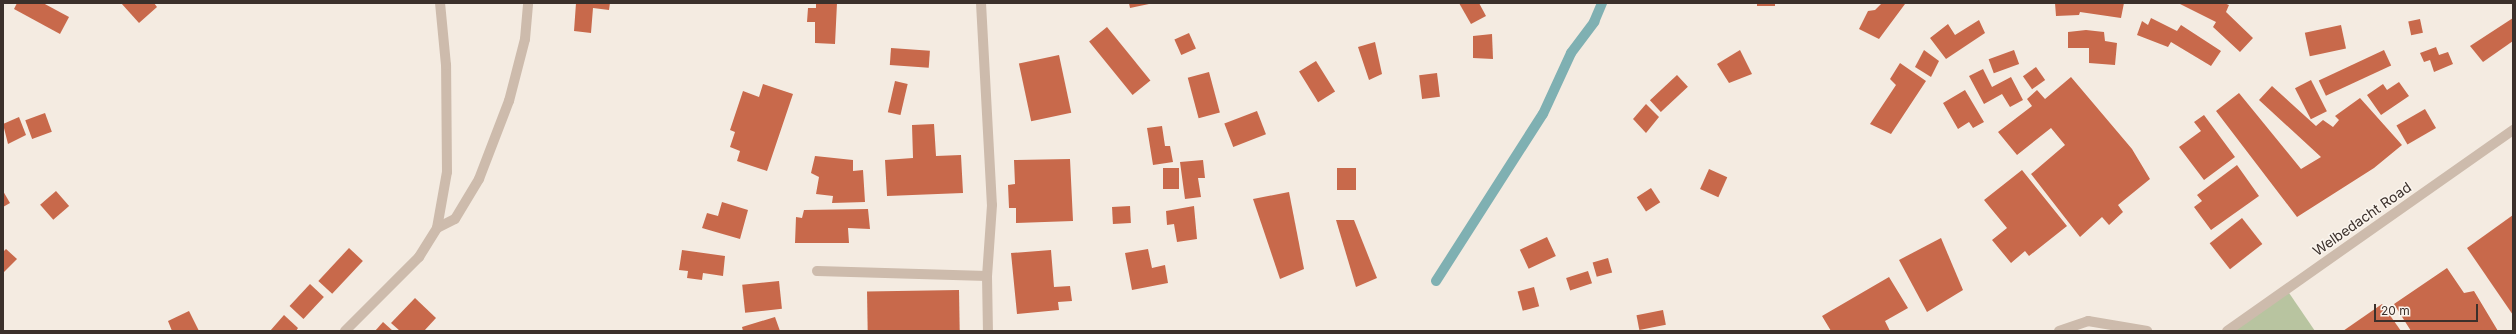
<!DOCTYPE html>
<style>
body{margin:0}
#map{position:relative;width:2516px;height:334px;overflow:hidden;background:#f4ebe1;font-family:Inter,sans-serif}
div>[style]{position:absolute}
.green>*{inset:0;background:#b8c4a0}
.stream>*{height:10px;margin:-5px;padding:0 5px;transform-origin:5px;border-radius:5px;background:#7fb0b2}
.building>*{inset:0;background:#c8694b;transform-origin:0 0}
.minor>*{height:10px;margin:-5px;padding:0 5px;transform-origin:5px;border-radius:5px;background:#cdbbac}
span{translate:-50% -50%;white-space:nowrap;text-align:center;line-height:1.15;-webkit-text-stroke:3px #fbf5ee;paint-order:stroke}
.street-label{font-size:14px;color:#3b302b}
.frame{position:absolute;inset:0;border:4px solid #3b302b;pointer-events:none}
.scale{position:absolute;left:2374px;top:304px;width:104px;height:18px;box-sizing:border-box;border:2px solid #3b302b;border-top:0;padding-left:5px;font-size:12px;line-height:14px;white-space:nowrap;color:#3b302b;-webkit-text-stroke:3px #fbf5ee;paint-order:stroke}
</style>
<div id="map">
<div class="green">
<div style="clip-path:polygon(2285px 287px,2315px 331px,2225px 331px)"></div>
</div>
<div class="stream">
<div style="left:1436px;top:281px;width:198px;rotate:-57.4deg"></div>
<div style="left:1543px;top:114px;width:67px;rotate:-65.3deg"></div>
<div style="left:1571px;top:53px;width:39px;rotate:-53deg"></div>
<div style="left:1594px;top:22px;width:21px;rotate:-67deg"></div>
</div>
<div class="building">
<div style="clip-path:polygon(17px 3px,43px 3px,69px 17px,60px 34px,14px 9px)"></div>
<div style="clip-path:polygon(121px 3px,154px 3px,157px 7px,139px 23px)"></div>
<div style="clip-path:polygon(576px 3px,610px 3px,609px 10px,593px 8px,591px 33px,574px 31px)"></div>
<div style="clip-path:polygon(816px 3px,837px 3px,835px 44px,815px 43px,815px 22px,807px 22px,808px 8px,816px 8px)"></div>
<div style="clip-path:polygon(1129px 3px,1149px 3px,1149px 4px,1130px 8px)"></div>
<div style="clip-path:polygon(1459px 3px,1479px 3px,1486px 16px,1471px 24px)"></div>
<div style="left:1757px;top:3px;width:18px;height:3px"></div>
<div style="clip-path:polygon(1882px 3px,1905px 4px,1879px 39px,1859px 29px,1868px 11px,1875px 10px)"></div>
<div style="clip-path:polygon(2055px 3px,2124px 3px,2121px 18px,2080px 12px,2079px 15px,2056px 16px)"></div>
<div style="clip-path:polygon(2178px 3px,2224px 3px,2229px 5px,2226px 12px,2253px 38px,2240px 52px,2213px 27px,2216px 22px)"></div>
<div style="clip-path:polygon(2151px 18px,2177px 31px,2181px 25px,2221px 51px,2211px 66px,2171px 42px,2168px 47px,2137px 35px,2142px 21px,2148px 25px)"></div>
<div style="clip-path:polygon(2513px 18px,2513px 41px,2483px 62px,2470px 46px)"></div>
<div style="left:2420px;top:19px;width:14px;height:12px;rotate:78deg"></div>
<div style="clip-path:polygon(1979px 20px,1985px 33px,1946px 59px,1930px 38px,1948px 24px,1955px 35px)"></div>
<div style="left:2341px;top:25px;width:24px;height:37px;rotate:78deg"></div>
<div style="left:1107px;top:27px;width:69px;height:23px;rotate:51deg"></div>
<div style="clip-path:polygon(2086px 30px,2104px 32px,2105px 41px,2117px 43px,2115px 65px,2089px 63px,2089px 48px,2068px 48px,2068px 32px)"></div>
<div style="left:1189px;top:33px;width:17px;height:16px;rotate:66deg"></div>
<div style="clip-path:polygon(1492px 34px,1493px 59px,1473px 58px,1473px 36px)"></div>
<div style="clip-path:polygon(1375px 42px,1382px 74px,1369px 80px,1358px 47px)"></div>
<div style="clip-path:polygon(2436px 47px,2439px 55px,2448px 52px,2453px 64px,2434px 72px,2430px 60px,2424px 62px,2420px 53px)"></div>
<div style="left:891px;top:48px;width:39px;height:17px;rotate:4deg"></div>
<div style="clip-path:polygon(1740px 50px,1752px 74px,1729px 83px,1717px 64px)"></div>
<div style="clip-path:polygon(1924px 50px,1939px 61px,1931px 77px,1915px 67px)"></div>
<div style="left:2014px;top:50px;width:15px;height:27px;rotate:70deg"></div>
<div style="left:2384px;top:50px;width:17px;height:72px;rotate:65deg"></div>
<div style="left:1059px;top:55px;width:59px;height:41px;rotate:78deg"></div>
<div style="left:1316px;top:61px;width:36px;height:20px;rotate:58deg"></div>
<div style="clip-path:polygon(1900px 63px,1926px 81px,1891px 134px,1870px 124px,1896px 85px,1890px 79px)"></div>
<div style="left:2036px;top:67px;width:16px;height:16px;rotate:55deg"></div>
<div style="clip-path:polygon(1983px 69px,1992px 87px,2011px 77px,2023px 100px,2010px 107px,2002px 94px,1984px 104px,1969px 76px)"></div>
<div style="left:1209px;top:72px;width:42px;height:22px;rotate:75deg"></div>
<div style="left:1437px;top:73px;width:24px;height:18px;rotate:83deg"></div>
<div style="left:1677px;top:75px;width:16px;height:37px;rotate:47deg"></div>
<div style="clip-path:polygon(2071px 77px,2132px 149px,2150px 179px,2118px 205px,2123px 212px,2109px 225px,2102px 217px,2080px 237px,2031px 174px,2065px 145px,2051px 128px,2017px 155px,1998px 132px,2032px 106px,2027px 99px,2037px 90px,2045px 99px)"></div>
<div style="left:2311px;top:80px;width:35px;height:18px;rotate:63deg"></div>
<div style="left:895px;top:81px;width:13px;height:32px;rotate:13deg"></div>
<div style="clip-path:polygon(2399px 82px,2409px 96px,2381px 115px,2367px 95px,2383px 84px,2387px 90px)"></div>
<div style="clip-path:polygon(763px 84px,793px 94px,767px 171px,737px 161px,740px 151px,730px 147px,735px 132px,730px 130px,743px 91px,759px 97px)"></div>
<div style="clip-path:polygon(2272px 86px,2316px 126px,2323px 120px,2333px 127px,2339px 120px,2335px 116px,2360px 98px,2402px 145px,2374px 168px,2297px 217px,2216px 111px,2239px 93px,2301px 169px,2321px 157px,2259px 100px)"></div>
<div style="clip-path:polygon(1965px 90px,1984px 122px,1973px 128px,1969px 122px,1958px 129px,1943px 103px)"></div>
<div style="clip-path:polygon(1646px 104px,1659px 117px,1646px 133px,1633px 119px)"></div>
<div style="left:2425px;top:109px;width:22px;height:33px;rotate:60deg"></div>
<div style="left:1257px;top:111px;width:25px;height:35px;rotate:69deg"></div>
<div style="left:45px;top:113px;width:20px;height:21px;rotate:70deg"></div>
<div style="clip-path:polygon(2204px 115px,2235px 157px,2204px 180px,2179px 147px,2201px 131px,2194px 122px)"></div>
<div style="clip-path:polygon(19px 117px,26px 135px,8px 144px,3px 124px)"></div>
<div style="clip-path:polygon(934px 124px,936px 156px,961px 155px,963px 193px,887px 196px,885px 160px,913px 158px,912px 125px)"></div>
<div style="clip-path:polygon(1162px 126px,1165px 146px,1170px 146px,1173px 162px,1153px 165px,1147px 128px)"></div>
<div style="clip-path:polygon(815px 156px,853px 160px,853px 171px,863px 170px,865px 202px,832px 203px,833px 196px,816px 194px,819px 177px,811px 173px)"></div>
<div style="clip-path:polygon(1070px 159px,1073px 221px,1016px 223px,1016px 208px,1009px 208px,1008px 185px,1015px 184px,1014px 160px)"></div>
<div style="clip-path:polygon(1203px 160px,1205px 178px,1198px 178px,1201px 197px,1185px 199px,1180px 162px)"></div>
<div style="clip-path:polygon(2237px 165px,2259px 196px,2211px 230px,2194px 207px,2202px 201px,2197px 195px)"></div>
<div style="left:1163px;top:168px;width:16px;height:21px"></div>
<div style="left:1337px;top:168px;width:19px;height:22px"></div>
<div style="left:1709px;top:169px;width:20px;height:22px;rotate:24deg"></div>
<div style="clip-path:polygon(2022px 170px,2067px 226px,2029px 256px,2025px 251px,2011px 263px,1992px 240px,2007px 228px,1984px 200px)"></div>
<div style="left:1651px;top:188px;width:17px;height:17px;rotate:57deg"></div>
<div style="clip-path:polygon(3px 191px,10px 203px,3px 207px)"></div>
<div style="left:56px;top:191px;width:20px;height:21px;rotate:49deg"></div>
<div style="clip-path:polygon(1289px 192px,1304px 269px,1280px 279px,1253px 199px)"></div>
<div style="clip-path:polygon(722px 202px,748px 210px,740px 239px,702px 228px,707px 213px,718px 216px)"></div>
<div style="left:1130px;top:206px;width:17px;height:18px;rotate:87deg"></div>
<div style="clip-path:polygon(1194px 206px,1197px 239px,1177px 242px,1174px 224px,1167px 225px,1166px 211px)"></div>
<div style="clip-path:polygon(868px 209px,870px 229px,848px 228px,849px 243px,795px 243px,796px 217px,802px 218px,804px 210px)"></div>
<div style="clip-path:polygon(2513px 215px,2513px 315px,2467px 248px)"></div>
<div style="left:2242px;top:218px;width:33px;height:41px;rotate:52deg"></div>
<div style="clip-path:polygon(1336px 220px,1354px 220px,1377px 278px,1356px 287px)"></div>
<div style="left:1547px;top:237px;width:21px;height:30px;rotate:65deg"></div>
<div style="clip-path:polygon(1941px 238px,1963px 290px,1927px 312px,1899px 260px)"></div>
<div style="left:349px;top:248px;width:19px;height:45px;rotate:43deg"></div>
<div style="clip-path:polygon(6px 249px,17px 259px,3px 273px,3px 252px)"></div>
<div style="clip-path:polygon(1148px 249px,1152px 268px,1165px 265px,1168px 283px,1132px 290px,1125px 253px)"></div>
<div style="clip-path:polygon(682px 250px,725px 256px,723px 276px,703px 273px,702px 280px,687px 278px,688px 271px,679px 270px)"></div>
<div style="clip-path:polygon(1051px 250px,1054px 287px,1070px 286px,1072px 301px,1058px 302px,1059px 310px,1017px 314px,1011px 253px)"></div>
<div style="left:1608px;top:258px;width:15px;height:16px;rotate:74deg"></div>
<div style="clip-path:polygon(2447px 268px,2464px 293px,2474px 291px,2498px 331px,2411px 331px,2394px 304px)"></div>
<div style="left:1588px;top:271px;width:13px;height:23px;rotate:72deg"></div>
<div style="clip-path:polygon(1889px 277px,1908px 308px,1885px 321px,1890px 331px,1831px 331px,1822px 316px)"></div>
<div style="left:779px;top:281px;width:28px;height:37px;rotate:84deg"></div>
<div style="left:310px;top:284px;width:19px;height:30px;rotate:43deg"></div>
<div style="left:1534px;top:287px;width:20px;height:17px;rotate:75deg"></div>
<div style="left:959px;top:290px;width:41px;height:92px;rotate:89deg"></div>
<div style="clip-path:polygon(415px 298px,436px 318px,424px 331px,400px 331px,391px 323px)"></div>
<div style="clip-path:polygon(2382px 304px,2401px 331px,2343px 331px)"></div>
<div style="left:1663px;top:310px;width:15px;height:27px;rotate:79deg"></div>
<div style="clip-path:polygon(189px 311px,199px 331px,172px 331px,168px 321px)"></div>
<div style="clip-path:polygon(284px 315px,298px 328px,296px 331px,270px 331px)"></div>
<div style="clip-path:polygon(775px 317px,780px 331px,743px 331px,742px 327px)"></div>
<div style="clip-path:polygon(383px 322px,393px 331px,375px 331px)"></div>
</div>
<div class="minor">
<div style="left:981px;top:3px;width:202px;rotate:86.9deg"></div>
<div style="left:992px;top:205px;width:71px;rotate:94deg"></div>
<div style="left:987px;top:276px;width:55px;rotate:89deg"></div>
<div style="left:437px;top:228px;width:20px;rotate:-27deg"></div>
<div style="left:455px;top:219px;width:47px;rotate:-59deg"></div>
<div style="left:479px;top:179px;width:84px;rotate:-69deg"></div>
<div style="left:509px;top:101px;width:64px;rotate:-75.5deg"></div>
<div style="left:525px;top:39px;width:36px;rotate:-85deg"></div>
<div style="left:817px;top:271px;width:170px;rotate:1.7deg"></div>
<div style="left:345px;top:331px;width:105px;rotate:-45deg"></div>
<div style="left:419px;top:257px;width:34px;rotate:-58deg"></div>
<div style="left:437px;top:228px;width:57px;rotate:-79.9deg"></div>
<div style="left:447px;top:172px;width:107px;rotate:-90.5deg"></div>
<div style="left:446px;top:65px;width:62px;rotate:-95.5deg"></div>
<div style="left:2059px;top:331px;width:31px;rotate:-19deg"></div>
<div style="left:2088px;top:321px;width:60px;rotate:9.6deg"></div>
<div style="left:2227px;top:331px;width:350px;rotate:-35.1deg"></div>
</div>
<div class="street-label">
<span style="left:2362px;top:219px;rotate:-35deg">Welbedacht Road</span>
</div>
<div class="frame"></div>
<div class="scale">20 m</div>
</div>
